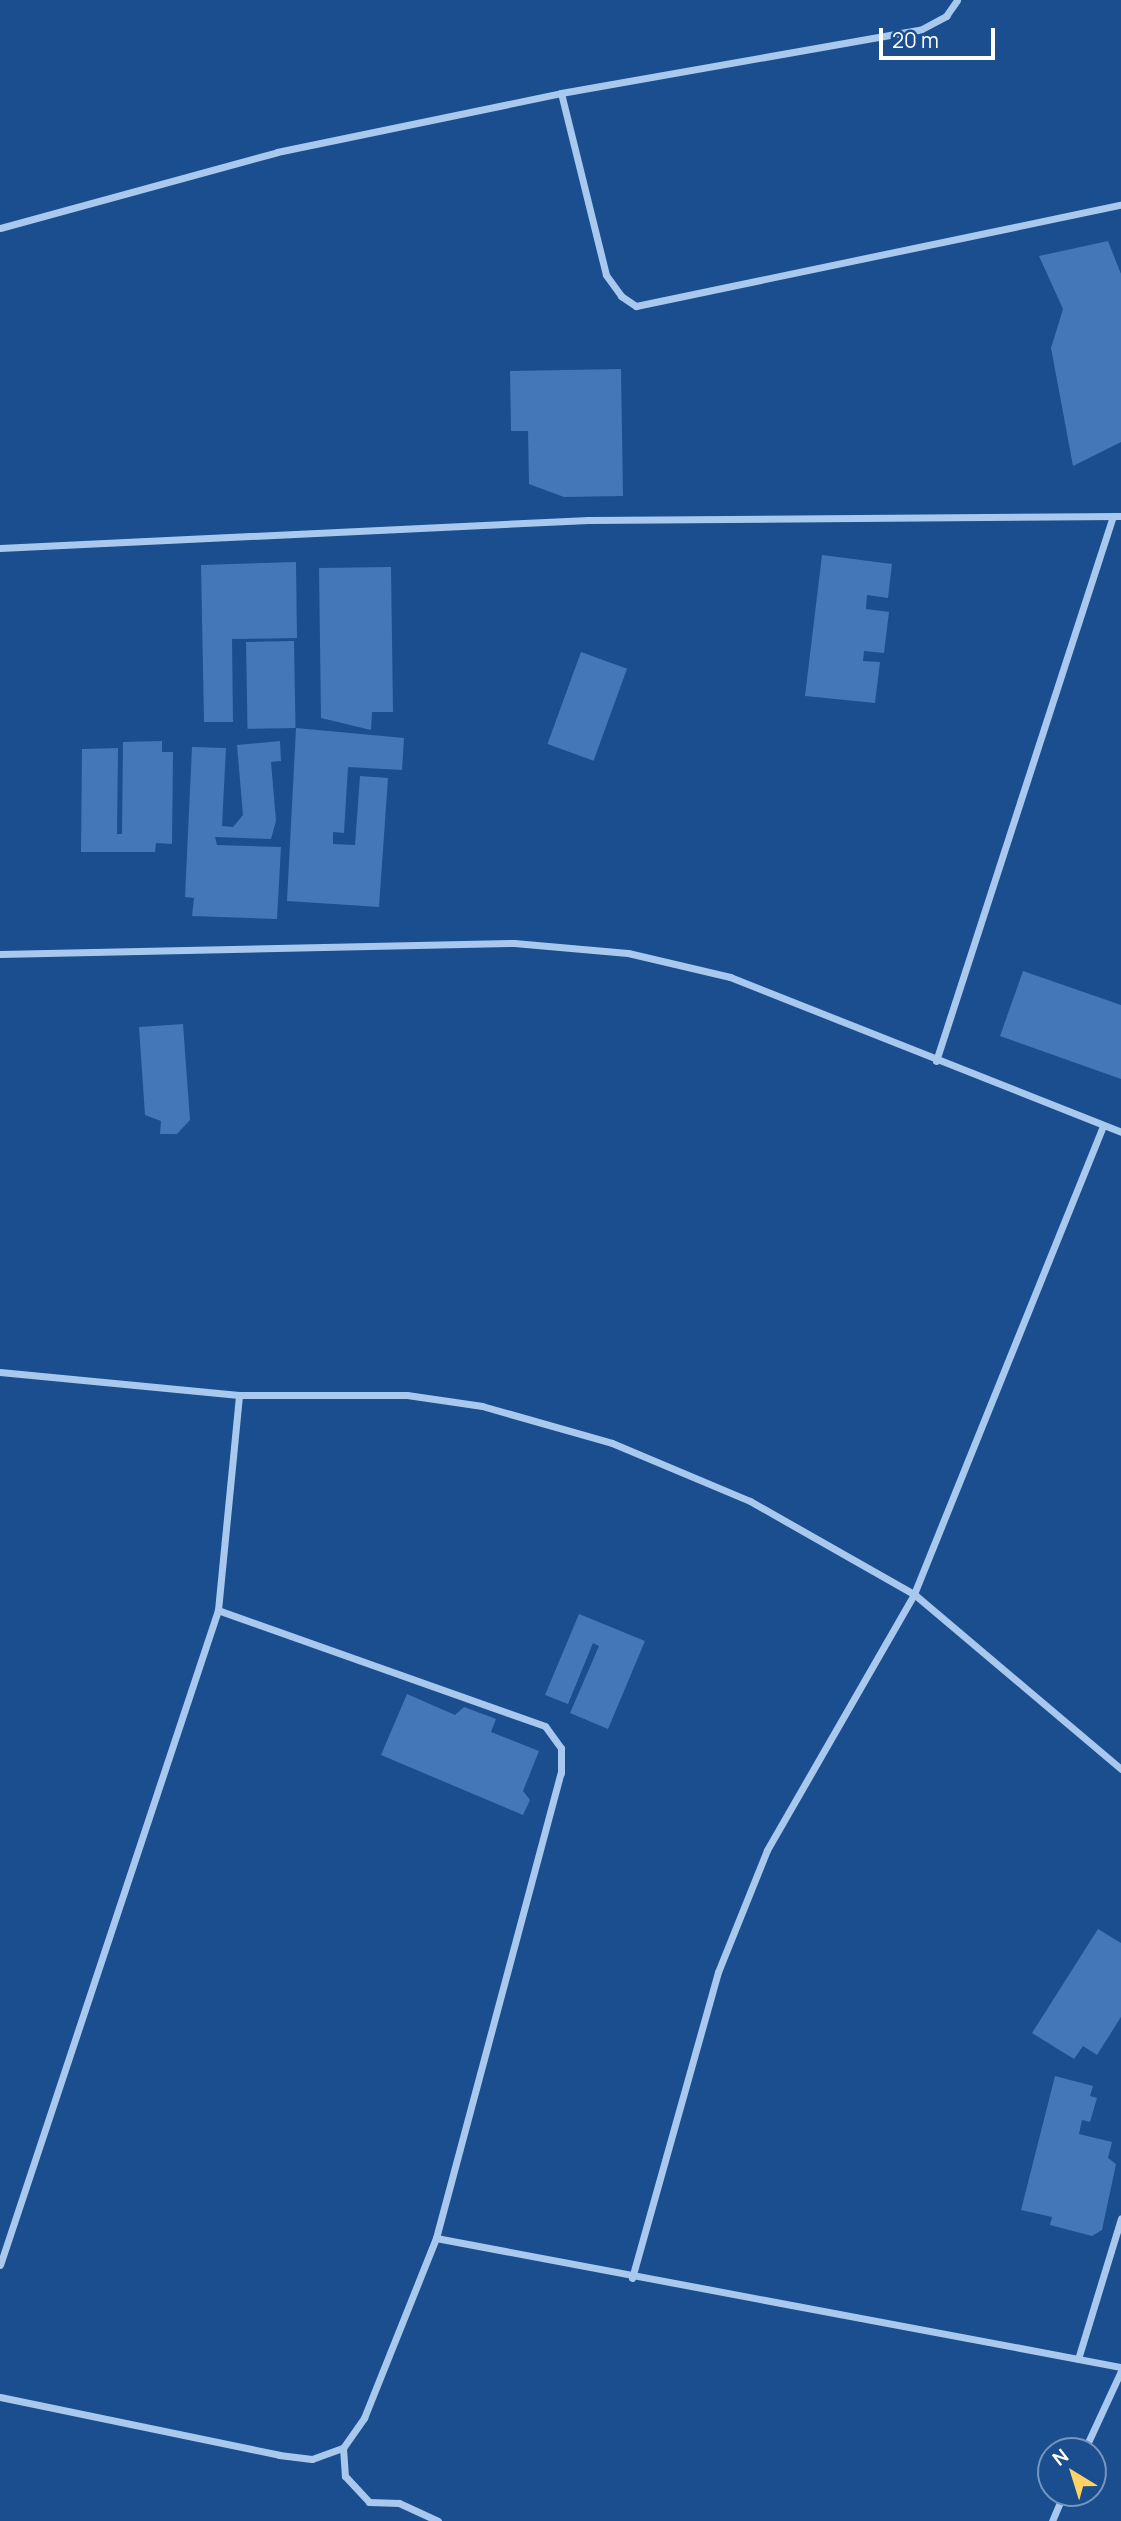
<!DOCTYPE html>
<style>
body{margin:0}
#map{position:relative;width:1121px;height:2521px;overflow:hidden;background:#1a4e8f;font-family:Manrope,sans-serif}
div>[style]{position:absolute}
.building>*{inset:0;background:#4377b7;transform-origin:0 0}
.minor>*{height:7px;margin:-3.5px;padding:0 3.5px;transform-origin:3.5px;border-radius:3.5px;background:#a8c8ee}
span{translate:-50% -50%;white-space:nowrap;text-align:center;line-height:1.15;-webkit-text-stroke:6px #1a4e8f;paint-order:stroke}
.north{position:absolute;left:1037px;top:2437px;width:70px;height:70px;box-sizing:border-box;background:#1a4e8f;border:2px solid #7695bc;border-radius:50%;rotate:322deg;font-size:19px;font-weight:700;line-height:28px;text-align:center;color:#fff}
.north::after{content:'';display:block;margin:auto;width:24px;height:32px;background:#ffd266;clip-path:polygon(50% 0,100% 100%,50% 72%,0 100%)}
.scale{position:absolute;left:879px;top:28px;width:116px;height:32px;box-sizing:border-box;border:4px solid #fff;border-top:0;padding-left:9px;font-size:21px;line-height:24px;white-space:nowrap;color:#fff;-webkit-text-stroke:5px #1a4e8f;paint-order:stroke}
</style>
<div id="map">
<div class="building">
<div style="clip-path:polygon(1108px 241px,1121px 274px,1121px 442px,1073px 466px,1051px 348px,1063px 309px,1039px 256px)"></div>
<div style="clip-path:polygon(621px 369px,623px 496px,564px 497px,529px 484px,528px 431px,511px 431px,510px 371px)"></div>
<div style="clip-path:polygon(822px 555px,892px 564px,888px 598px,867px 595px,866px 609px,889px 612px,884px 653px,864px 651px,863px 661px,880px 662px,875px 703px,805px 696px)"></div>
<div style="clip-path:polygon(296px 562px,297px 638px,232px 639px,233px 722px,204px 722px,201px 565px)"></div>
<div style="clip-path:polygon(391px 567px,393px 712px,372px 712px,371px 730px,321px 718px,319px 568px)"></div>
<div style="left:294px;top:641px;width:87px;height:48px;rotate:89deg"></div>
<div style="left:581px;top:652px;width:49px;height:98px;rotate:20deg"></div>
<div style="clip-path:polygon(296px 728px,404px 738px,402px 770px,348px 767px,344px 833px,333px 832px,333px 844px,355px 845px,360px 776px,388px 778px,379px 907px,287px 901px)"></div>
<div style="clip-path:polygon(162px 741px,162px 752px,173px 752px,172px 844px,156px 843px,155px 852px,81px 852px,82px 749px,118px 748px,117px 834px,122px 834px,123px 742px)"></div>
<div style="clip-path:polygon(280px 741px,281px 761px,271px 762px,276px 821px,271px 839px,215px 837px,217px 845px,281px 847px,277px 919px,192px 916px,194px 898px,185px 897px,192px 747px,226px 748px,222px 826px,233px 827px,243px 815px,237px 745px)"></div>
<div style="clip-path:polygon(1023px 971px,1121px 1005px,1121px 1079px,1000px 1036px)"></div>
<div style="clip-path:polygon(183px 1024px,190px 1120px,177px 1134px,160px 1134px,161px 1121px,145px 1115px,139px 1027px)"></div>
<div style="clip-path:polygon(579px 1614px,645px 1641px,608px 1729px,570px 1713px,599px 1646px,593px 1643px,568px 1704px,545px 1695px)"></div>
<div style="clip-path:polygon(407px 1694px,455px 1715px,464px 1707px,496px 1719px,491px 1732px,539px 1751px,523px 1791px,530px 1800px,523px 1815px,381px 1755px)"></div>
<div style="clip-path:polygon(1098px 1929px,1121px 1943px,1121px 2017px,1097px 2055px,1083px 2046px,1074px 2059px,1032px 2033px)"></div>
<div style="clip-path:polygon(1055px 2076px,1093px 2086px,1090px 2096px,1097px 2098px,1090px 2122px,1082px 2120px,1079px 2134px,1112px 2142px,1108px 2158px,1116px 2164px,1102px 2230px,1092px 2236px,1050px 2225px,1052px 2217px,1021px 2210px)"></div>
</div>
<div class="minor">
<div style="left:561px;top:93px;width:187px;rotate:76.1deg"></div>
<div style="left:606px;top:275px;width:26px;rotate:54deg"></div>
<div style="left:621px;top:296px;width:18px;rotate:34deg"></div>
<div style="left:636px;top:306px;width:495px;rotate:-11.8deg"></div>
<div style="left:0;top:228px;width:287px;rotate:-15.3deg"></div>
<div style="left:277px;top:152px;width:290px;rotate:-11.7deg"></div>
<div style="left:561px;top:93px;width:364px;rotate:-10deg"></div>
<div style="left:920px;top:30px;width:30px;rotate:-28deg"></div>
<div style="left:946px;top:16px;width:19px;rotate:-55deg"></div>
<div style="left:0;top:548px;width:589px;rotate:-2.73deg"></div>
<div style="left:588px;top:520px;width:533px;rotate:-0.43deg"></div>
<div style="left:0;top:954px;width:514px;rotate:-1.23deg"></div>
<div style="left:514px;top:943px;width:114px;rotate:5deg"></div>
<div style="left:628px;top:953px;width:105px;rotate:13.2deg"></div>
<div style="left:730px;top:977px;width:421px;rotate:21.6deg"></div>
<div style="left:936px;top:1061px;width:573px;rotate:-72.01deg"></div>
<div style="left:0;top:1372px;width:240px;rotate:5.5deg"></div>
<div style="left:239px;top:1395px;width:168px"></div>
<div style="left:407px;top:1395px;width:76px;rotate:8.3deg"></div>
<div style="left:482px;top:1406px;width:135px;rotate:15.9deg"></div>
<div style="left:612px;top:1443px;width:150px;rotate:22.8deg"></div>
<div style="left:750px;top:1501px;width:189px;rotate:29.6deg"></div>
<div style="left:914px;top:1594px;width:271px;rotate:40.2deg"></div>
<div style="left:436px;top:2238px;width:697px;rotate:10.67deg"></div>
<div style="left:0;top:2265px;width:690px;rotate:-71.59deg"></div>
<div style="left:218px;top:1610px;width:216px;rotate:-84.4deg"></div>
<div style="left:632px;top:2278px;width:318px;rotate:-74.3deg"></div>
<div style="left:718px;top:1972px;width:131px;rotate:-68.1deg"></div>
<div style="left:767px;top:1850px;width:295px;rotate:-60.1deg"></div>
<div style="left:914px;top:1594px;width:505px;rotate:-68.01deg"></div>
<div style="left:1078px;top:2359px;width:147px;rotate:-73deg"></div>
<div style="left:0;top:2397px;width:285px;rotate:11.7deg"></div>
<div style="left:279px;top:2455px;width:33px;rotate:7deg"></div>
<div style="left:312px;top:2459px;width:33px;rotate:-20deg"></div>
<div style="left:343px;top:2448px;width:37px;rotate:-55deg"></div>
<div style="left:364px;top:2418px;width:194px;rotate:-68.2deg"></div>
<div style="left:436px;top:2238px;width:482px;rotate:-75deg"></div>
<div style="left:561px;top:1773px;width:25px;rotate:-90deg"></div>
<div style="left:561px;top:1748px;width:27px;rotate:-126deg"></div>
<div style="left:545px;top:1726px;width:347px;rotate:-160.5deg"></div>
<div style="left:343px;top:2448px;width:28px;rotate:86deg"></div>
<div style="left:345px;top:2476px;width:35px;rotate:47deg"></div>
<div style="left:369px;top:2502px;width:30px;rotate:2deg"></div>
<div style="left:399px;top:2503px;width:43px;rotate:24.8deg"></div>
<div style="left:1084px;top:2451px;width:88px;rotate:-65.2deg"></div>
<div style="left:1052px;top:2521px;width:30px;rotate:-67deg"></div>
</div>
<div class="north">N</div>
<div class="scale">20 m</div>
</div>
